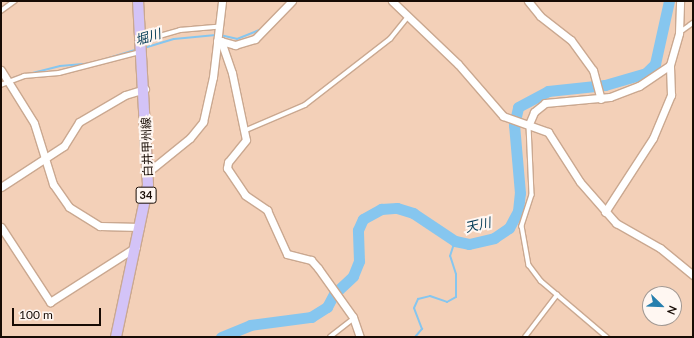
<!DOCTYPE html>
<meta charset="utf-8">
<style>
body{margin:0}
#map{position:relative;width:694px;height:338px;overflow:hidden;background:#f3d0b8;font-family:Lato,"Noto Sans JP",sans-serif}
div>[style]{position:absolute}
.stream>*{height:2px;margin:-1px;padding:0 1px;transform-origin:1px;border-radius:1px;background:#86c6ef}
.river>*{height:11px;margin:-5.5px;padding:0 5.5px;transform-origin:5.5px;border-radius:5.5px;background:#86c6ef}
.roads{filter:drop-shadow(1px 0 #caa890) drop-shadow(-1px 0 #caa890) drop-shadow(0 1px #caa890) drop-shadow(0 -1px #caa890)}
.service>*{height:3.5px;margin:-1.75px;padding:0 1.75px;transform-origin:1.75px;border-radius:1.75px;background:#fff}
.minor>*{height:7px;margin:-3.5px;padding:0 3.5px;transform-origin:3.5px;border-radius:3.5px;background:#fff}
.primary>*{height:10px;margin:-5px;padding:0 5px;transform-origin:5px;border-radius:5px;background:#d3c3f7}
span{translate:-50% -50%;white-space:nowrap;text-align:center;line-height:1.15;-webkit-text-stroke:4px #fff7f2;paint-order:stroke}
.shield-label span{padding:1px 3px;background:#fff7f2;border:1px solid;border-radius:3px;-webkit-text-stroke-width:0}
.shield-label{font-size:11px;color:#170b04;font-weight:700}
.street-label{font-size:12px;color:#170b04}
.water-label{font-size:13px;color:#053c57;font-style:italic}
.frame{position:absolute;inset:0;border:2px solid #170b04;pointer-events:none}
.north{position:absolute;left:642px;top:286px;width:40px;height:40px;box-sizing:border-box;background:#fff7f2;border:1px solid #a29993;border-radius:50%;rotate:113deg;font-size:11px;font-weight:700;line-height:16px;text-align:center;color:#170b04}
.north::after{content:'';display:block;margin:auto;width:14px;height:18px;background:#277fae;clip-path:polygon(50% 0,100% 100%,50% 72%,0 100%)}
.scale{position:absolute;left:12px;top:308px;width:89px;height:18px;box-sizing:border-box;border:2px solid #170b04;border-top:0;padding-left:5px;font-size:12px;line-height:14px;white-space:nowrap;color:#170b04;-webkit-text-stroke:3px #fff7f2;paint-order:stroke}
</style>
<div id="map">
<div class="stream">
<div style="left:220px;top:35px;width:17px;rotate:13deg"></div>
<div style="left:237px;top:39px;width:24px;rotate:-22deg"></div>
<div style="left:144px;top:48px;width:31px;rotate:-17deg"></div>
<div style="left:174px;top:39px;width:42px;rotate:-5.4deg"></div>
<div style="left:102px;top:60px;width:38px;rotate:-17deg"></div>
<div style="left:1px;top:81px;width:61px;rotate:-14.3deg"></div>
<div style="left:60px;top:66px;width:32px;rotate:-5deg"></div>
<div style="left:415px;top:337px;width:11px;rotate:-49deg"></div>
<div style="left:422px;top:329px;width:22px;rotate:-111deg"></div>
<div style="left:414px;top:308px;width:10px;rotate:-66deg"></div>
<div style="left:418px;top:299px;width:12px;rotate:-14deg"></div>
<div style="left:430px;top:296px;width:18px;rotate:19deg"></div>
<div style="left:447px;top:302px;width:10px;rotate:-29deg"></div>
<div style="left:456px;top:297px;width:23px;rotate:-90deg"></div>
<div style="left:456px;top:274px;width:19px;rotate:-108deg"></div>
<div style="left:450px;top:256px;width:16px;rotate:-72deg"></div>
</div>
<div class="river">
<div style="left:221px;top:337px;width:31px;rotate:-22deg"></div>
<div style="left:250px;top:325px;width:62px;rotate:-7.5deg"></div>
<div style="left:311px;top:317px;width:19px;rotate:-32deg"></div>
<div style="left:327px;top:307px;width:15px;rotate:-62deg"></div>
<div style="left:334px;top:294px;width:26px;rotate:-43deg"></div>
<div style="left:353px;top:276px;width:16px;rotate:-68deg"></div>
<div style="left:359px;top:261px;width:31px;rotate:-92deg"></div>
<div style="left:358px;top:230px;width:12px;rotate:-66deg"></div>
<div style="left:363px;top:219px;width:21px;rotate:-29deg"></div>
<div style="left:381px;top:209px;width:16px;rotate:-4deg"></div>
<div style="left:397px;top:208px;width:17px;rotate:17deg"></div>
<div style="left:413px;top:213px;width:50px;rotate:33.7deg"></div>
<div style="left:455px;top:241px;width:14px;rotate:12deg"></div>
<div style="left:469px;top:244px;width:26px;rotate:-13deg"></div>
<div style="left:494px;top:238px;width:18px;rotate:-34deg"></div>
<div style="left:509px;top:228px;width:19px;rotate:-62deg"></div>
<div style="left:518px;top:211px;width:18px;rotate:-84deg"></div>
<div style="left:520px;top:193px;width:68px;rotate:-95deg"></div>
<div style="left:514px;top:125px;width:18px;rotate:-77deg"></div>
<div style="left:518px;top:107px;width:34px;rotate:-28deg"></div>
<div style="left:548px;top:91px;width:57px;rotate:-6deg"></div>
<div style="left:605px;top:85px;width:43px;rotate:-16.3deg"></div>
<div style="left:646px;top:73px;width:13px;rotate:-45deg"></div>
<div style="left:655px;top:64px;width:65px;rotate:-77.5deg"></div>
</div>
<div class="roads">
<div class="service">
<div style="left:1px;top:11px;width:17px;rotate:-36deg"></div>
<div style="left:679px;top:33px;width:17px;rotate:-36deg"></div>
<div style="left:142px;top:41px;width:40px;rotate:-16deg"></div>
<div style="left:180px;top:30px;width:37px;rotate:-5deg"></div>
<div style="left:1px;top:85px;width:25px;rotate:-21deg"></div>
<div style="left:24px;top:76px;width:35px;rotate:-5deg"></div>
<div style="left:59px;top:73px;width:84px;rotate:-14.5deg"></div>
<div style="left:529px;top:126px;width:69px;rotate:87.5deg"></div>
<div style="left:532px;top:195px;width:33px;rotate:108deg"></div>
<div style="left:522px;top:226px;width:40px;rotate:80deg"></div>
<div style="left:529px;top:265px;width:20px;rotate:53deg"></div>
<div style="left:541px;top:281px;width:87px;rotate:40.3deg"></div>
<div style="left:244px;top:131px;width:66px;rotate:-23.1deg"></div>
<div style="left:305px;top:105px;width:108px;rotate:-37.8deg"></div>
<div style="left:390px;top:39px;width:28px;rotate:-51deg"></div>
<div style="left:330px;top:337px;width:29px;rotate:-38deg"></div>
<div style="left:525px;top:337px;width:53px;rotate:-52.7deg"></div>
</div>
<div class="minor">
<div style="left:392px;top:1px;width:91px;rotate:43.7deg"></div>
<div style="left:458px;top:64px;width:69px;rotate:49.1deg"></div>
<div style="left:503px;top:116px;width:48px;rotate:19.6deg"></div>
<div style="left:548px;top:132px;width:59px;rotate:57.4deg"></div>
<div style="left:580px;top:182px;width:55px;rotate:48.7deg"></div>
<div style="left:616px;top:223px;width:51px;rotate:29.6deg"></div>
<div style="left:660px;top:248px;width:43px;rotate:39.3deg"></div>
<div style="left:528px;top:1px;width:19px;rotate:51deg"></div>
<div style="left:540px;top:16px;width:39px;rotate:38deg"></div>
<div style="left:571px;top:40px;width:37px;rotate:54deg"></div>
<div style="left:593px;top:70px;width:30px;rotate:75deg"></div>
<div style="left:217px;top:41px;width:4px"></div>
<div style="left:221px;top:41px;width:34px;rotate:71deg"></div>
<div style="left:232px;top:73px;width:68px;rotate:78.2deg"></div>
<div style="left:246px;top:140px;width:28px;rotate:129deg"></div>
<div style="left:228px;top:162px;width:6px;rotate:99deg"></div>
<div style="left:227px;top:168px;width:32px;rotate:56deg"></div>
<div style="left:245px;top:195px;width:27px;rotate:34deg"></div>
<div style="left:267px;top:210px;width:48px;rotate:65.6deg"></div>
<div style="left:287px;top:254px;width:25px;rotate:14deg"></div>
<div style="left:311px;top:260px;width:11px;rotate:49deg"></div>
<div style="left:318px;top:268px;width:60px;rotate:54.5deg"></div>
<div style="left:353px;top:317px;width:21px;rotate:71deg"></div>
<div style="left:221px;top:41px;width:15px;rotate:16deg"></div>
<div style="left:235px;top:45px;width:21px;rotate:-17deg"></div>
<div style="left:255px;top:39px;width:53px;rotate:-45.8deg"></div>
<div style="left:1px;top:70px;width:62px;rotate:58.1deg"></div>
<div style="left:34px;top:123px;width:64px;rotate:72.7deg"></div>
<div style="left:53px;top:184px;width:28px;rotate:55deg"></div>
<div style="left:69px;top:207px;width:36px;rotate:32deg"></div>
<div style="left:100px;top:226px;width:40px;rotate:1.4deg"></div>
<div style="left:529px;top:124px;width:13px;rotate:-67deg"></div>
<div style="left:534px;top:112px;width:14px;rotate:-39deg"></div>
<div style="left:545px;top:103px;width:65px;rotate:-5.3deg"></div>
<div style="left:610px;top:97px;width:31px;rotate:-21deg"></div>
<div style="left:639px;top:86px;width:37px;rotate:-34deg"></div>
<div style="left:148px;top:172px;width:54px;rotate:-39deg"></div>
<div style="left:190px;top:138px;width:21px;rotate:-51deg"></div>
<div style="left:203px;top:122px;width:46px;rotate:-77.5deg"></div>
<div style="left:213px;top:77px;width:77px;rotate:-83.2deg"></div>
<div style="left:1px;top:187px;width:75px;rotate:-33.1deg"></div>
<div style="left:64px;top:146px;width:28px;rotate:-58deg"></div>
<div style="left:79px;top:122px;width:53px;rotate:-30.4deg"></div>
<div style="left:125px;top:95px;width:21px;rotate:-17deg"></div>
<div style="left:605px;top:212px;width:88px;rotate:-57deg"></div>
<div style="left:653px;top:138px;width:47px;rotate:-67.3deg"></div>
<div style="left:671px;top:95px;width:30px;rotate:-92deg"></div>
<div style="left:670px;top:65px;width:33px;rotate:-74deg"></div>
<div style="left:679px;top:33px;width:32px;rotate:-88deg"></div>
<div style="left:1px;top:227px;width:90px;rotate:56.8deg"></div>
<div style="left:50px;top:302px;width:102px;rotate:-32.6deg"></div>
</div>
<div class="primary">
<div style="left:116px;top:337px;width:155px;rotate:-78.1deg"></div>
<div style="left:148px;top:185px;width:184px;rotate:-93.1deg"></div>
</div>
</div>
<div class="shield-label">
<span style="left:146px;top:195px">34</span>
</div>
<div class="street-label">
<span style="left:147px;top:147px;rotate:-92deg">白井甲州線</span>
</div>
<div class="water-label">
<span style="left:148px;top:37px;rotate:-16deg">堀川</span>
<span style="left:478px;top:225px;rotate:-13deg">天川</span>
</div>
<div class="frame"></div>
<div class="north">N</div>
<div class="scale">100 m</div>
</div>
